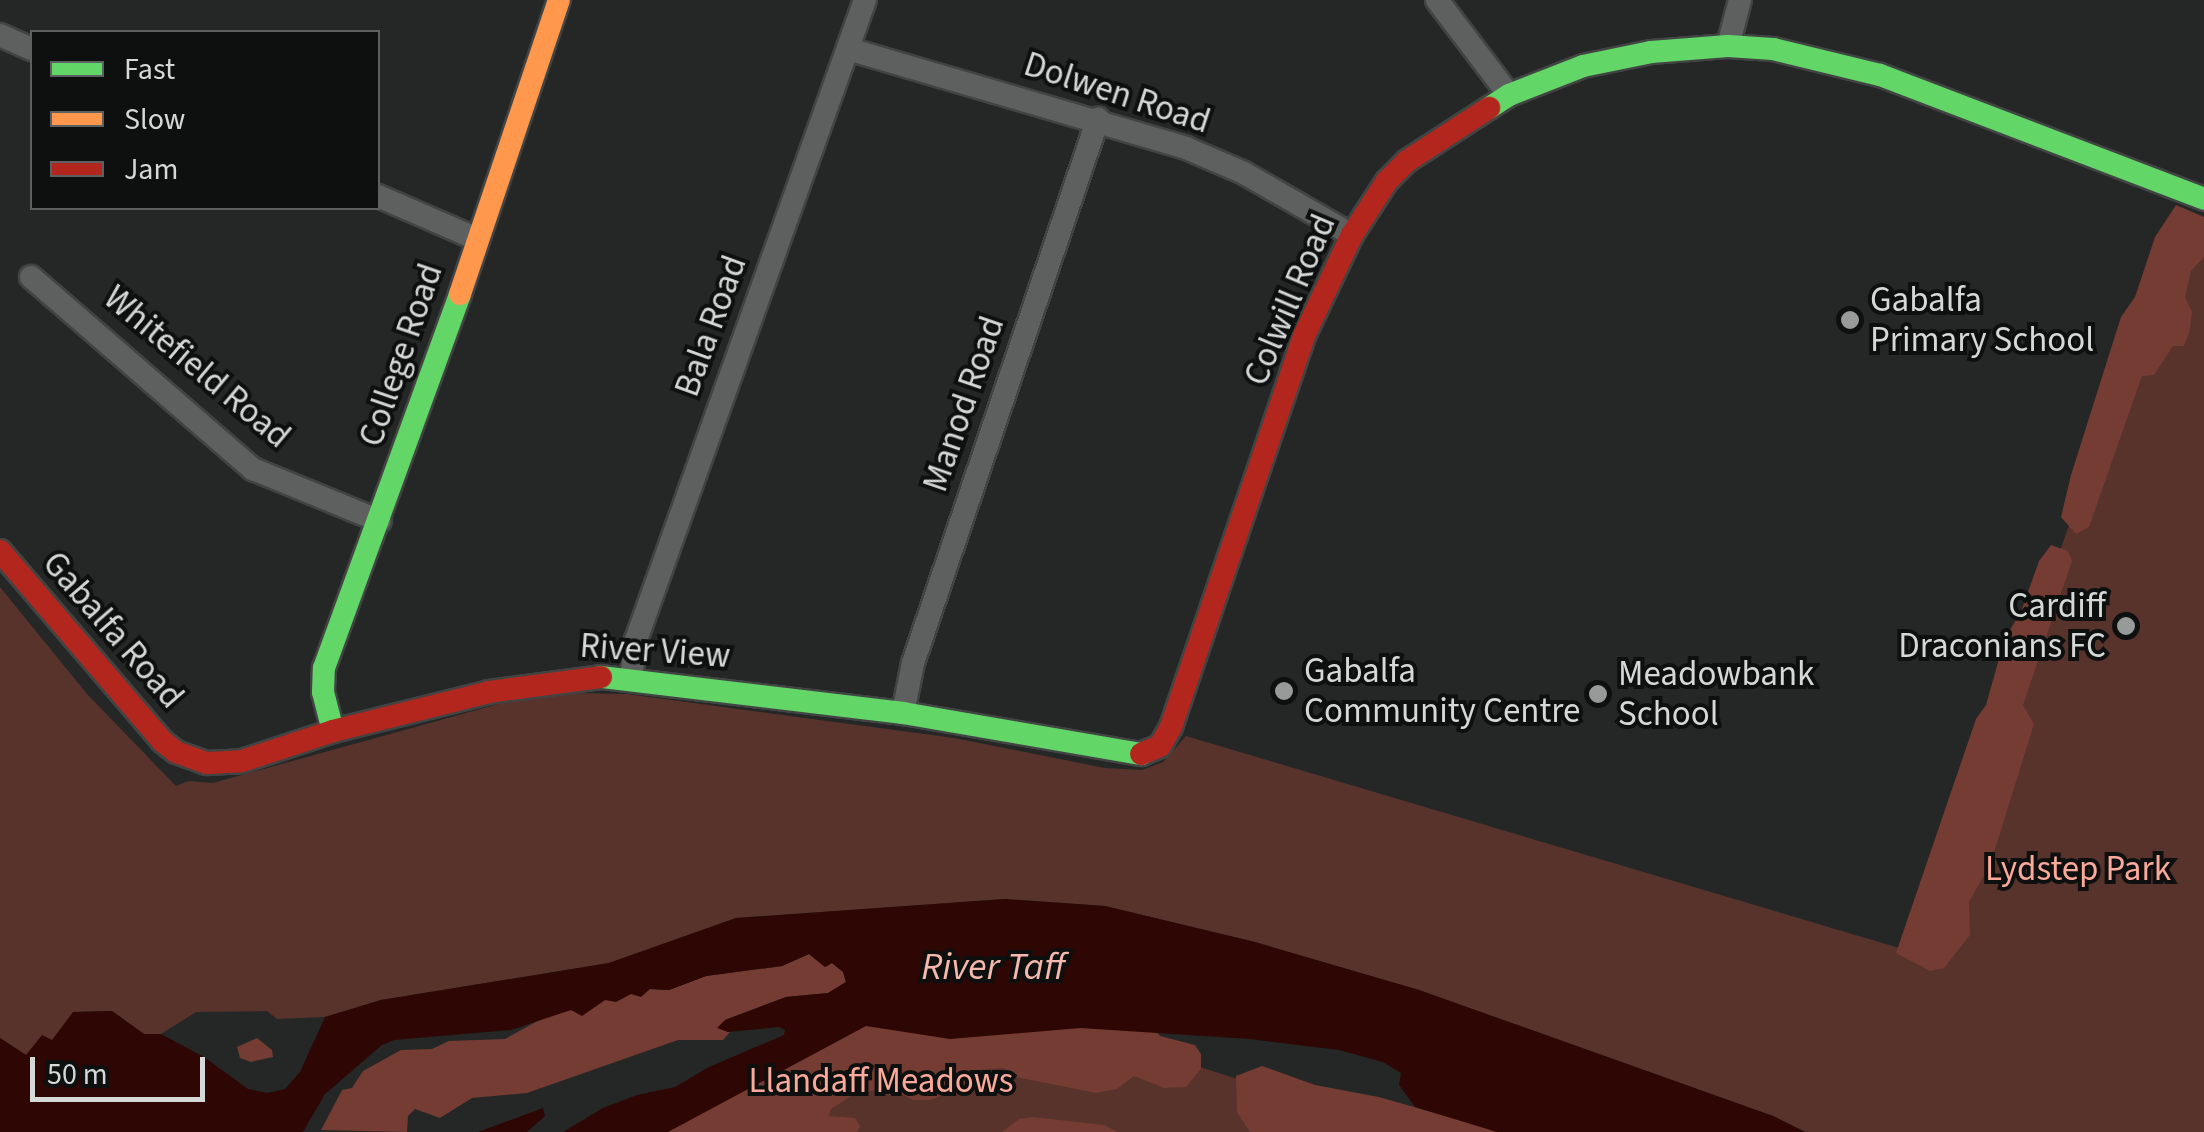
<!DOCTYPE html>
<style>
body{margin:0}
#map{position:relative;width:2204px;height:1132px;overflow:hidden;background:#242726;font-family:"Source Sans 3",sans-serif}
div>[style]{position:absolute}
.green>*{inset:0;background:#57332c}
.forest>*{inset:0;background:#743c32}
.water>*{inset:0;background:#2e0604}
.roads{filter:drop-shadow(2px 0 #414443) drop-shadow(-2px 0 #414443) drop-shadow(0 2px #414443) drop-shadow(0 -2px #414443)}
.street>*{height:22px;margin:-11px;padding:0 11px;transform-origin:11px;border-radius:11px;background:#5e605f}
.fast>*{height:22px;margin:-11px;padding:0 11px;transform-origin:11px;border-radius:11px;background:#63d668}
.slow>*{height:22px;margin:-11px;padding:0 11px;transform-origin:11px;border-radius:11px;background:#ff974d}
.jam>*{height:22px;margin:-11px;padding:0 11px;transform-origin:11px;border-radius:11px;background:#b3261e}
.dots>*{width:28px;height:28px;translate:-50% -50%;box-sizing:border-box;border:5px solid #0e1010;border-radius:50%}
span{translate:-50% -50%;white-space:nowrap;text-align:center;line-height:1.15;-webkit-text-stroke:8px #0e1010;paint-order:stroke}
.street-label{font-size:35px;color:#d4d8d7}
.poi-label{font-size:35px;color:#d4d8d7}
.left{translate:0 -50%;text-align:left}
.right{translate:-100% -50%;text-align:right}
.park-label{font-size:35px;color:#faa99a}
.water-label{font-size:38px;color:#f5b8ac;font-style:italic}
.legend{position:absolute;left:30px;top:30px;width:350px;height:180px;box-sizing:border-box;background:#0e1010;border:2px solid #5d6060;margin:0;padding:12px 18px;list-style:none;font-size:30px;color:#d4d8d7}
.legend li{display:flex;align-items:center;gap:20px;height:50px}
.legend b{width:50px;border:2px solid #5d6060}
.scale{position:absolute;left:30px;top:1057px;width:175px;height:45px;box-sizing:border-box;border:5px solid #d4d8d7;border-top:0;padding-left:12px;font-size:30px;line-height:35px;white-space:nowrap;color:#d4d8d7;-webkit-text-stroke:8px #0e1010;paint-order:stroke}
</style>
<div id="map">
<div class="green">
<div style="clip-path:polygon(2204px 219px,2204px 1132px,1806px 1132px,1773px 1116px,1419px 990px,1255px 942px,1105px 906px,1005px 899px,736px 918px,609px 963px,381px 1000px,325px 1017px,277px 1019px,267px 1011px,196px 1012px,161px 1034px,144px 1034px,112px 1011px,74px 1012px,52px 1041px,26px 1055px,0 1038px,0 587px,87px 694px,176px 786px,189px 781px,213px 783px,502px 703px,572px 693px,627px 694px,954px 738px,1105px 768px,1142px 770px,1163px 762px,1186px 736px,1916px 953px,2126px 366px)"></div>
<div style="clip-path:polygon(1080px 1028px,1401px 1132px,668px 1132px)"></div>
</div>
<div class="forest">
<div style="clip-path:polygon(2176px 205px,2204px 217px,2204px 257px,2191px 271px,2185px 297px,2192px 312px,2190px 330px,2184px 346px,2173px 346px,2154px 375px,2142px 376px,2089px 527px,2076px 534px,2061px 517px,2071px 475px,2121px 317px,2135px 297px,2155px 237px)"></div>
<div style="clip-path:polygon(2051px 545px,2068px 551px,2072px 561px,2023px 705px,2034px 724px,1990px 865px,1969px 902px,1970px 935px,1944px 968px,1930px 971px,1896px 953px,1976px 719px,1986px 705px,2004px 641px,2022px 609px,2039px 561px)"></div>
<div style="clip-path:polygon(809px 954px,825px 967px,832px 963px,843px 972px,846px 982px,828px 993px,786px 997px,725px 1020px,727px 1032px,731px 1031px,723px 1040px,678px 1040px,527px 1093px,472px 1098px,440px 1118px,415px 1109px,408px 1116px,407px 1132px,321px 1130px,342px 1090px,352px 1088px,363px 1071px,401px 1050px,432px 1049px,449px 1041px,505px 1039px,552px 1013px,572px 1010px,582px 1015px,605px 1000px,650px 989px,669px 990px,706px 976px,782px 966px)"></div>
<div style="clip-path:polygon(857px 1022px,1153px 1027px,1160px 1036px,1195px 1045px,1201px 1054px,1201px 1069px,1186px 1087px,1164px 1088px,1134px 1076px,1117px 1089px,1096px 1093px,1016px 1077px,1004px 1068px,980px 1070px,955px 1091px,930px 1100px,913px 1100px,888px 1087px,851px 1096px,831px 1109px,829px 1116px,855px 1118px,860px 1126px,857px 1132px,649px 1132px)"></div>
<div style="clip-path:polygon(257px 1038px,272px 1050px,273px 1057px,251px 1062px,240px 1058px,237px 1047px)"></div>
<div style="clip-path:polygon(1262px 1066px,1315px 1085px,1379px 1097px,1501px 1132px,1250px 1132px,1237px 1112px,1236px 1076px)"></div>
<div style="clip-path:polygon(1033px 1117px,1104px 1125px,1118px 1132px,1002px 1132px,1019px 1119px)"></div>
</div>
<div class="water">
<div style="clip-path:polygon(1005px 899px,1105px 906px,1255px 942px,1419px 990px,1773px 1116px,1805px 1132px,1497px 1132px,1415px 1107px,1399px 1085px,1401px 1073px,1383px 1062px,1339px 1050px,1250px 1039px,1080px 1028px,950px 1039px,866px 1026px,668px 1132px,563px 1132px,603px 1108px,637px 1095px,675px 1087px,709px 1067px,784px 1035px,785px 1030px,779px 1027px,728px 1032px,717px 1028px,725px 1020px,786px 997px,828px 993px,846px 982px,843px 972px,832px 963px,825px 967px,809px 954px,782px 966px,706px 976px,669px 990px,650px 989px,641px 997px,631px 994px,616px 1002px,605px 1000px,582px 1016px,571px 1010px,511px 1030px,394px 1040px,382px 1045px,325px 1094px,303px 1132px,0 1132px,0 1038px,26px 1055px,42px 1035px,52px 1040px,73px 1012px,112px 1011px,144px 1034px,161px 1034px,204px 1057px,248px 1089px,267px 1093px,285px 1089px,300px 1072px,325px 1017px,381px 1000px,609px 963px,736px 918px)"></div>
<div style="clip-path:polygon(543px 1108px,545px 1116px,527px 1132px,478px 1132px)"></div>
</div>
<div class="roads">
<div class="street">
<div style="left:1437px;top:0;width:119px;rotate:52.8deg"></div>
<div style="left:0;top:35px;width:35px;rotate:24deg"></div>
<div style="left:1728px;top:46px;width:48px;rotate:-75.4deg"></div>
<div style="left:848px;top:49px;width:352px;rotate:16.3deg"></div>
<div style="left:1186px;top:148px;width:63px;rotate:23.3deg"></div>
<div style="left:1244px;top:173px;width:125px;rotate:29.9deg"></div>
<div style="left:378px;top:196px;width:108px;rotate:23.5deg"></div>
<div style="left:31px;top:277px;width:294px;rotate:40.9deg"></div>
<div style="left:253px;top:469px;width:137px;rotate:22.3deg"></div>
<div style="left:631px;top:679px;width:39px;rotate:-83deg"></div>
<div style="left:636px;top:640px;width:680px;rotate:-70.31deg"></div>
<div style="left:903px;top:713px;width:51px;rotate:-78.7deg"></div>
<div style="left:913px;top:663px;width:575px;rotate:-71.22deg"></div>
</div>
<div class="fast">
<div style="left:1489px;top:108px;width:24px;rotate:-33deg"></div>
<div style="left:1509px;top:95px;width:79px;rotate:-21.4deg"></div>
<div style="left:1583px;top:66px;width:69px;rotate:-11.6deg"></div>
<div style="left:1651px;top:52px;width:77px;rotate:-4.5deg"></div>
<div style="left:1728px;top:46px;width:45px;rotate:3.8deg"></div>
<div style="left:1773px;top:49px;width:110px;rotate:13.7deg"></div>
<div style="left:1880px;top:75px;width:347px;rotate:20.9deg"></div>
<div style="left:601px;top:677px;width:304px;rotate:6.8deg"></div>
<div style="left:903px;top:713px;width:242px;rotate:9.8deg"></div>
<div style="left:333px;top:731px;width:40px;rotate:-104.4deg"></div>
<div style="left:323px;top:692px;width:24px;rotate:-88deg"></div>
<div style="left:324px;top:668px;width:398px;rotate:-70deg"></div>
</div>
<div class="slow">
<div style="left:460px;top:294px;width:310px;rotate:-71.4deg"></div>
</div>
<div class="jam">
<div style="left:0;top:551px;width:250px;rotate:49.5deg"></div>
<div style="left:162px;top:741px;width:18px;rotate:38deg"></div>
<div style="left:176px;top:752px;width:33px;rotate:20deg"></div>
<div style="left:207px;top:763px;width:35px;rotate:-3deg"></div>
<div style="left:242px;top:761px;width:96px;rotate:-18.2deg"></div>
<div style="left:333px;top:731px;width:161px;rotate:-14deg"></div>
<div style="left:489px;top:692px;width:113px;rotate:-7.6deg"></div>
<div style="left:1141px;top:754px;width:21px;rotate:-23deg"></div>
<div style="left:1160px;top:746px;width:22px;rotate:-60deg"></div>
<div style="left:1171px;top:727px;width:413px;rotate:-71.2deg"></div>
<div style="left:1304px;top:336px;width:112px;rotate:-64.6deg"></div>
<div style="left:1352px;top:235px;width:64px;rotate:-57.1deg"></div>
<div style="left:1387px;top:181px;width:28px;rotate:-45deg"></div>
<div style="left:1407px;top:161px;width:98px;rotate:-32.9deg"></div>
</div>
</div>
<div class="dots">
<div style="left:1850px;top:320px;background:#969a99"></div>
<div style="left:2126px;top:626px;background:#969a99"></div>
<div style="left:1284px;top:691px;background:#969a99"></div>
<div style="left:1598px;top:694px;background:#969a99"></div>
</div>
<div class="street-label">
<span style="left:1117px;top:93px;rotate:18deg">Dolwen Road</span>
<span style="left:1290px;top:300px;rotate:-67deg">Colwill Road</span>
<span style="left:711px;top:326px;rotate:-70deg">Bala Road</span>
<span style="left:401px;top:355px;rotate:-71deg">College Road</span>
<span style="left:197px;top:367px;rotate:40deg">Whitefield Road</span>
<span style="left:964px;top:404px;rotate:-71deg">Manod Road</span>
<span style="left:113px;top:630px;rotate:49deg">Gabalfa Road</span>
<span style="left:655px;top:651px;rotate:4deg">River View</span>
</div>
<div class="poi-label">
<span class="left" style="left:1870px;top:320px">Gabalfa<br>Primary School</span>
<span class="right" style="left:2106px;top:626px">Cardiff<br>Draconians FC</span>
<span class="left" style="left:1304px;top:691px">Gabalfa<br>Community Centre</span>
<span class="left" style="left:1618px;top:694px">Meadowbank<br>School</span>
</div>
<div class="park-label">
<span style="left:2078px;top:869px">Lydstep Park</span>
<span style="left:881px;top:1081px">Llandaff Meadows</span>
</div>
<div class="water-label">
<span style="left:993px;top:968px">River Taff</span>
</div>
<ul class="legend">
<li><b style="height:12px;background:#63d668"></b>Fast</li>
<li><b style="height:12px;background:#ff974d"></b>Slow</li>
<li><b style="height:12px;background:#b3261e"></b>Jam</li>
</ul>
<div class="scale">50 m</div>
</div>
